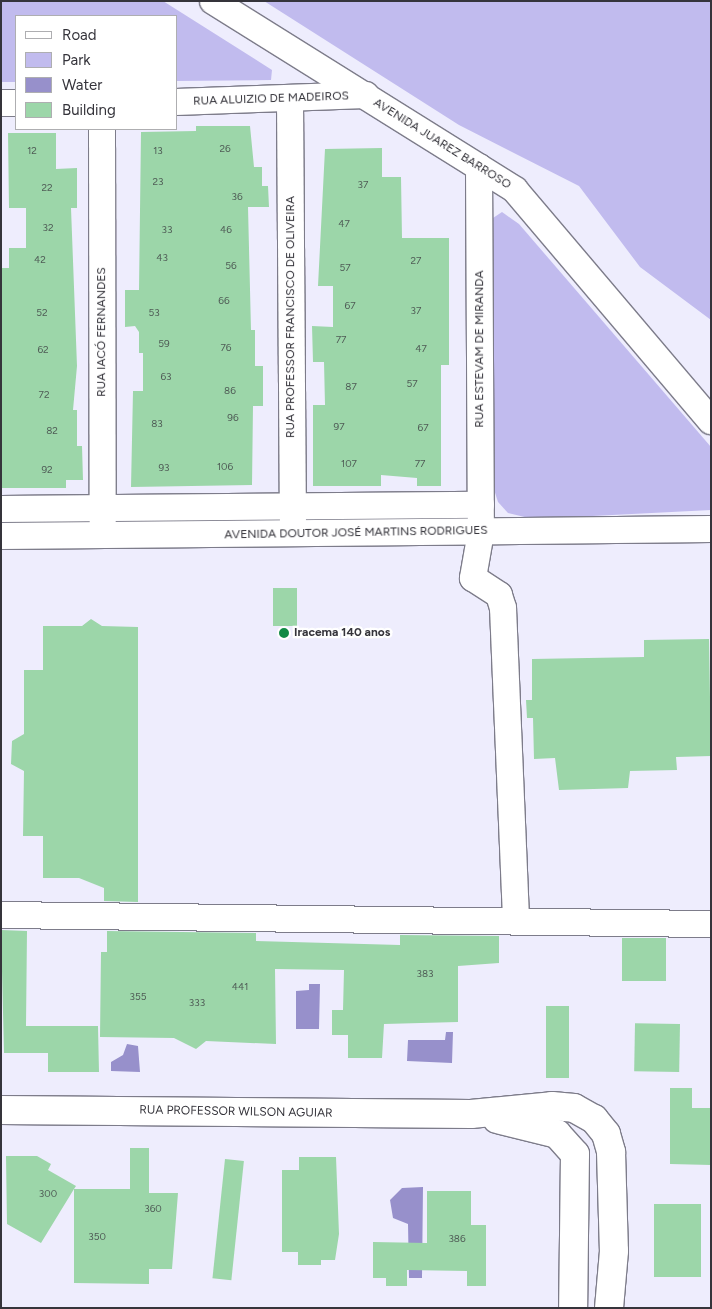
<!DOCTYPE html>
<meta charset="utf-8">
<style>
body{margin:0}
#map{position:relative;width:712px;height:1309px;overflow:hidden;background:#eeedfd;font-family:Figtree,sans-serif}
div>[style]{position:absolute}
.green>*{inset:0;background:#c1bbee}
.water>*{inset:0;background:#9790cb}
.building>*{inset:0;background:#9cd6a9;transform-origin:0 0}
.roads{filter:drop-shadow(1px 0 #7d7c8a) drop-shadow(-1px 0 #7d7c8a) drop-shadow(0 1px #7d7c8a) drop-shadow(0 -1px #7d7c8a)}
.street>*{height:26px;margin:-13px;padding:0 13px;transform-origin:13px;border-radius:13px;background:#fff}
.secondary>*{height:28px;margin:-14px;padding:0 14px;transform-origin:14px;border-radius:14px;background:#fff}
.dots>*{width:14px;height:14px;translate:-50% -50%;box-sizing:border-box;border:2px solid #fff;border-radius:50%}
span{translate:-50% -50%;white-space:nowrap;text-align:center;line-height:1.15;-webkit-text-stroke:4.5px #fff;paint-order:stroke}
.number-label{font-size:10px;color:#4f5c56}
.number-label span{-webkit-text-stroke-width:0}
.street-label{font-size:12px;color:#35343b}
.poi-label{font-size:12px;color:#35343b;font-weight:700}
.left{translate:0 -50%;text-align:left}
.frame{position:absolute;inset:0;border:2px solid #35343b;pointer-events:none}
.legend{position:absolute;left:15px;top:15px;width:162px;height:115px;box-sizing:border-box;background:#fff;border:1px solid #aeaeb1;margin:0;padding:6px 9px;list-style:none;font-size:15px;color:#35343b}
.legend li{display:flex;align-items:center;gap:10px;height:25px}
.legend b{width:25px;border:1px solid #aeaeb1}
</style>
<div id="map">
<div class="green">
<div style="clip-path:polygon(1px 1px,163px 1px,272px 70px,271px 80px,176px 81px,176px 16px,16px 16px,16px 82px,1px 82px)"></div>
<div style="clip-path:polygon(264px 1px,711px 1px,711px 320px,640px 267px,579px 186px,459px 125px)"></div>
<div style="clip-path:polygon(502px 212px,519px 224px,711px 447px,711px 510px,533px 519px,508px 513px,498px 502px,489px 474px,493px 218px)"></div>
</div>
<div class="water">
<div style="clip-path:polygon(309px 984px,320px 984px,319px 1029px,296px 1029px,296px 991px,309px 990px)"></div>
<div style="clip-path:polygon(446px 1032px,453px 1032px,452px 1063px,407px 1061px,408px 1040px,445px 1040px)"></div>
<div style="clip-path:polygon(127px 1044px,138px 1046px,140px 1072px,111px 1071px,111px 1062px,123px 1055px)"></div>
<div style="clip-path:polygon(423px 1187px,422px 1278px,409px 1278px,408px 1224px,393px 1218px,390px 1200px,402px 1188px)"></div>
</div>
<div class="building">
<div style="clip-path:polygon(196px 126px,250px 126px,254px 167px,262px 167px,262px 186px,268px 186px,269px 207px,248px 207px,251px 330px,255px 330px,255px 366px,263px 366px,263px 406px,253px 406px,252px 485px,131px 487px,133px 391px,143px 391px,143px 353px,139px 353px,139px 332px,135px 326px,125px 327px,125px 290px,139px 290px,141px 132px,196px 131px)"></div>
<div style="clip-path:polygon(8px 133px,56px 133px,56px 169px,77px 168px,77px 208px,71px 208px,77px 366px,73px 410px,77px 410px,77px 446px,82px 446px,83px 480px,66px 480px,66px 488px,1px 488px,1px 268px,9px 268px,9px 248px,26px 248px,26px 208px,9px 208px)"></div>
<div style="clip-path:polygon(382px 148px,382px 177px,401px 177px,402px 238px,449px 238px,449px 365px,441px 365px,441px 486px,417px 486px,417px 478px,381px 475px,381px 486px,313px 486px,313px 405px,325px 405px,324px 362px,313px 362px,312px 326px,333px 327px,333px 286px,318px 286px,325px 149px)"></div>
<div style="left:273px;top:588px;width:24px;height:38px"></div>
<div style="clip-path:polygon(91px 619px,102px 626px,138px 627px,138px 902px,104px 901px,104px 888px,79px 878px,43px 878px,43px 836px,23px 836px,24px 771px,11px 764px,12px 741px,24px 734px,24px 670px,43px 670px,43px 626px,82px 626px)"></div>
<div style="clip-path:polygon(709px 639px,711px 756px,676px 757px,677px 770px,630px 771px,628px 788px,559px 790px,555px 758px,534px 759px,533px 718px,527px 718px,526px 700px,532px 700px,532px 659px,644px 657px,644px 640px)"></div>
<div style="clip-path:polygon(1px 930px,27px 931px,26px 1026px,98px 1026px,99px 1072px,48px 1072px,48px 1053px,4px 1053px)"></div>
<div style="clip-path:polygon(107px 931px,256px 933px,256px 941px,400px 945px,400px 935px,499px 936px,499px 963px,458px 966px,458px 1022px,384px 1024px,382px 1058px,348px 1058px,348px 1035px,332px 1035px,332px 1010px,343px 1010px,344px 970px,275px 969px,276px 1044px,206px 1041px,196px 1049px,174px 1038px,100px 1037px,101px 952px,107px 952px)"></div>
<div style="left:622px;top:938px;width:44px;height:43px"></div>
<div style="left:546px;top:1006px;width:23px;height:72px"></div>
<div style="left:680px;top:1024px;width:48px;height:45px;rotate:91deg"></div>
<div style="clip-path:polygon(670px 1088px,692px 1088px,692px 1108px,711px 1108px,711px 1165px,670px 1164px)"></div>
<div style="clip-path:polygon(130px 1148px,149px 1148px,149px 1193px,178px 1193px,172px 1269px,149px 1269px,149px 1284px,74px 1283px,74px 1189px,41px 1243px,7px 1224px,6px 1156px,37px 1156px,51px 1164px,48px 1170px,76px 1186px,74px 1189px,130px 1189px)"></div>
<div style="clip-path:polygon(299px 1157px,336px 1157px,339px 1234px,335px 1260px,321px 1260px,321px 1265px,298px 1265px,298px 1252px,282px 1252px,282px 1170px,299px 1170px)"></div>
<div style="left:225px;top:1159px;width:19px;height:120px;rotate:6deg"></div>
<div style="clip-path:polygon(427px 1191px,471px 1191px,471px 1225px,486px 1225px,486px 1286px,467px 1286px,467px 1271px,407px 1270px,407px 1286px,386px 1286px,386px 1278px,373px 1278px,373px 1242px,427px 1243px)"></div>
<div style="left:654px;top:1204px;width:47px;height:73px"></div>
</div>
<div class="roads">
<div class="street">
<div style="left:213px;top:1px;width:356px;rotate:32deg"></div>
<div style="left:515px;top:190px;width:303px;rotate:49.7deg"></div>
<div style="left:290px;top:100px;width:422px;rotate:89.6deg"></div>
<div style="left:176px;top:102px;width:190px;rotate:-2.1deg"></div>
<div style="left:1px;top:103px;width:15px"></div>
<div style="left:102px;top:129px;width:396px;rotate:89.9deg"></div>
<div style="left:479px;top:167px;width:365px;rotate:89.7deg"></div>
<div style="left:481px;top:532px;width:47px;rotate:99.9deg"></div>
<div style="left:473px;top:578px;width:31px;rotate:33deg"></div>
<div style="left:499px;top:595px;width:14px;rotate:73deg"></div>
<div style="left:503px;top:608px;width:314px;rotate:87.6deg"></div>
<div style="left:1px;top:509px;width:480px;rotate:-0.5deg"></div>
<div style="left:1px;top:536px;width:710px;rotate:-0.56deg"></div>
<div style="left:1px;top:915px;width:710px;rotate:0.73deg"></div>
</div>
<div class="secondary">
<div style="left:1px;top:1110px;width:470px;rotate:0.5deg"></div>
<div style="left:471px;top:1114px;width:81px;rotate:-5.6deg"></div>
<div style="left:552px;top:1106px;width:22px;rotate:5deg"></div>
<div style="left:574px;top:1108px;width:23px;rotate:29deg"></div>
<div style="left:594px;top:1119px;width:19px;rotate:51deg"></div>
<div style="left:606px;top:1134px;width:19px;rotate:74deg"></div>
<div style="left:611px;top:1152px;width:99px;rotate:88.3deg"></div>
<div style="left:614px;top:1251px;width:57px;rotate:95deg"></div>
<div style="left:497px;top:1119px;width:62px;rotate:14deg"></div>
<div style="left:557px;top:1134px;width:27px;rotate:48deg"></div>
<div style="left:575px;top:1154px;width:154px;rotate:90.7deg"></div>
</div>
</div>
<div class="dots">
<div style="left:284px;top:633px;background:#118a44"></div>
</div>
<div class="number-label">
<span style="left:225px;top:149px">26</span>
<span style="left:32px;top:151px">12</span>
<span style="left:158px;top:151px">13</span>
<span style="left:158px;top:182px">23</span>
<span style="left:363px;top:185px">37</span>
<span style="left:47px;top:188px">22</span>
<span style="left:237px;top:197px">36</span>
<span style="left:344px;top:224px">47</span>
<span style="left:48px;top:228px">32</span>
<span style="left:167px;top:230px">33</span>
<span style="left:226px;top:230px">46</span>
<span style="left:162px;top:258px">43</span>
<span style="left:40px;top:260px">42</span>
<span style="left:416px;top:261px">27</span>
<span style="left:231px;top:266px">56</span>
<span style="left:345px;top:268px">57</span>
<span style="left:224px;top:301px">66</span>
<span style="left:350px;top:306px">67</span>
<span style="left:416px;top:311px">37</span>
<span style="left:42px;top:313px">52</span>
<span style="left:154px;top:313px">53</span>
<span style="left:341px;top:340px">77</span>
<span style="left:164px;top:344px">59</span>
<span style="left:226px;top:348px">76</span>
<span style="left:421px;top:349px">47</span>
<span style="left:43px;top:350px">62</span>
<span style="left:166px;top:377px">63</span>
<span style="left:412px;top:384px">57</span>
<span style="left:351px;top:387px">87</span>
<span style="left:230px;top:391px">86</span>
<span style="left:44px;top:395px">72</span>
<span style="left:233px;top:418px">96</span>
<span style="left:157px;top:424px">83</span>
<span style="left:339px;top:427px">97</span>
<span style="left:423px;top:428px">67</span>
<span style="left:52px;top:431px">82</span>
<span style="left:349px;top:464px">107</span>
<span style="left:420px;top:464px">77</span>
<span style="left:225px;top:467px">106</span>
<span style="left:164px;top:468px">93</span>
<span style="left:47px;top:470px">92</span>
<span style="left:425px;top:974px">383</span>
<span style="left:240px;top:987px">441</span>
<span style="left:138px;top:997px">355</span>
<span style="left:197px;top:1003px">333</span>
<span style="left:48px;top:1194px">300</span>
<span style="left:153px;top:1209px">360</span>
<span style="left:97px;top:1237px">350</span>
<span style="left:457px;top:1239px">386</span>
</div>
<div class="street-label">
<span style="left:271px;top:99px;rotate:-2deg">RUA ALUIZIO DE MADEIROS</span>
<span style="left:442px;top:144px;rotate:32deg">AVENIDA JUAREZ BARROSO</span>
<span style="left:291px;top:317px;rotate:-90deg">RUA PROFESSOR FRANCISCO DE OLIVEIRA</span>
<span style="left:102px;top:332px;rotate:-90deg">RUA IACÓ FERNANDES</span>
<span style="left:480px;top:349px;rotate:-90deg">RUA ESTEVAM DE MIRANDA</span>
<span style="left:356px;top:533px;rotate:-1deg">AVENIDA DOUTOR JOSÉ MARTINS RODRIGUES</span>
<span style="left:236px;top:1112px;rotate:1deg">RUA PROFESSOR WILSON AGUIAR</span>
</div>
<div class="poi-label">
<span class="left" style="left:294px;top:633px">Iracema 140 anos</span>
</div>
<div class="frame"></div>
<ul class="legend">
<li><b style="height:6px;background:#fff"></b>Road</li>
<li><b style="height:14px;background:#c1bbee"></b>Park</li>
<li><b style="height:14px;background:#9790cb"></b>Water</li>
<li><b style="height:14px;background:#9cd6a9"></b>Building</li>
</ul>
</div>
